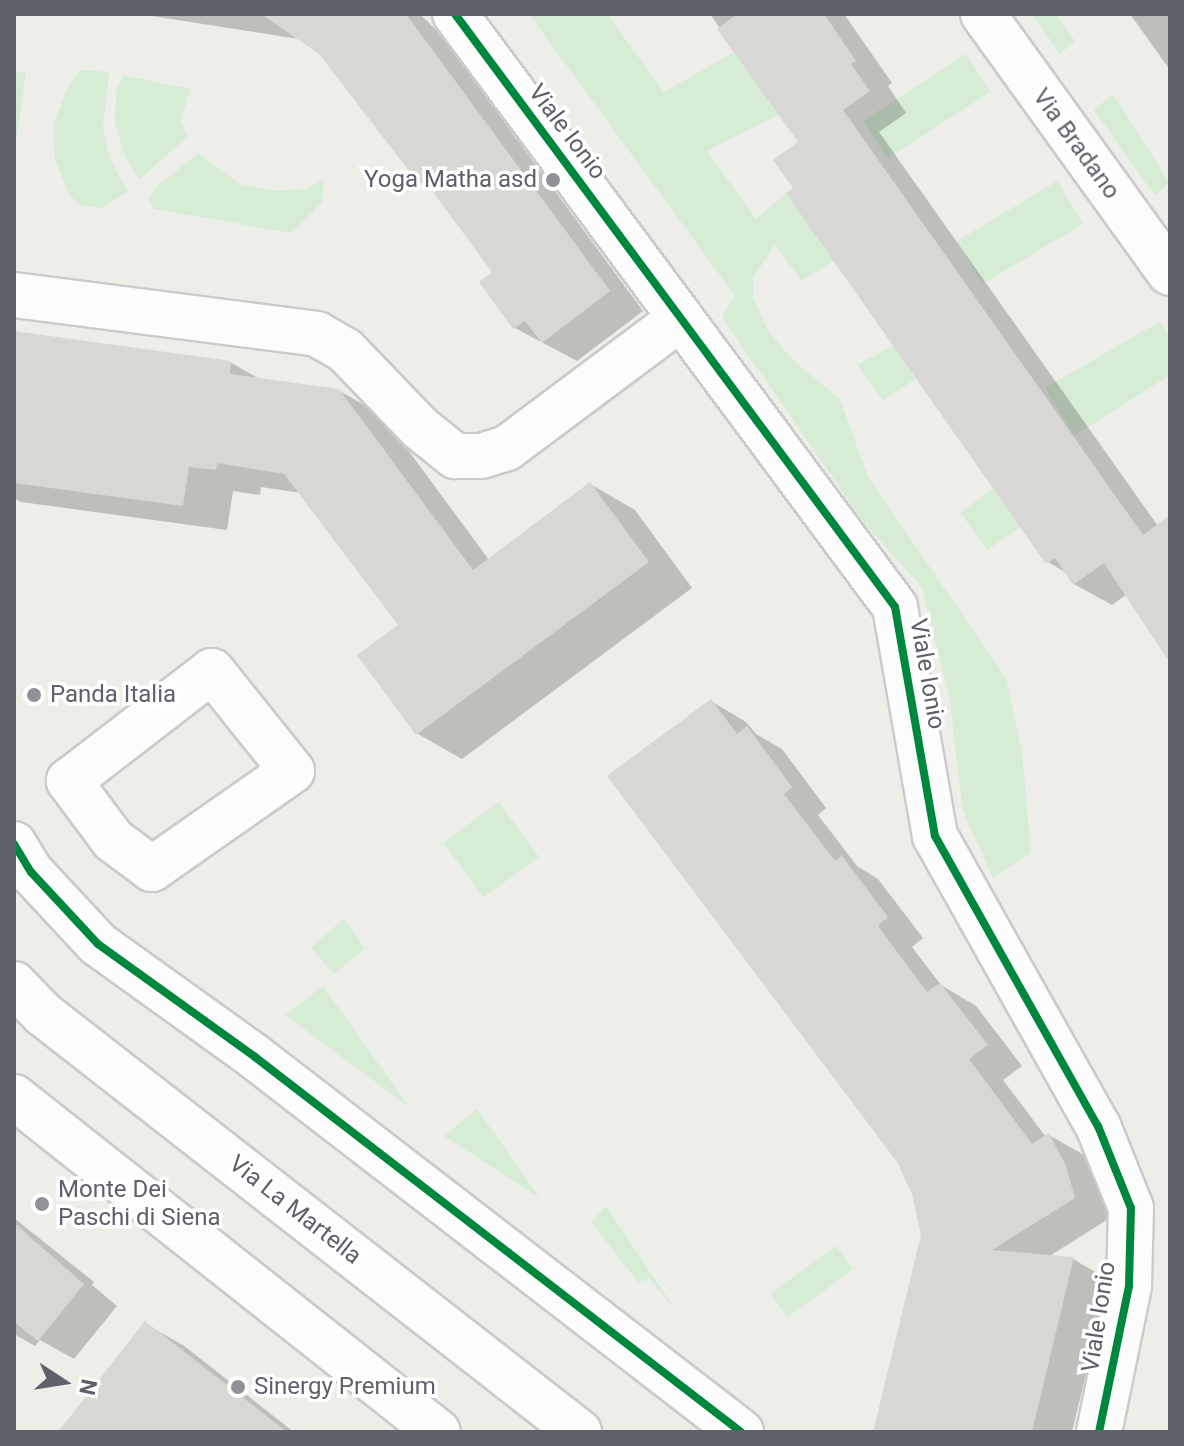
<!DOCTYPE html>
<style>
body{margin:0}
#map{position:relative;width:1184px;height:1446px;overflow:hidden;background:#eeeee9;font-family:Roboto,sans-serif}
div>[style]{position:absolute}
.green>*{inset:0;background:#d6ecd5;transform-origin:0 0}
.shadow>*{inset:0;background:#0003}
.building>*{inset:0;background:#d8d7d4}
.roads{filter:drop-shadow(2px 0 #cbcbcb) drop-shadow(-2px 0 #cbcbcb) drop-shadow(0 2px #cbcbcb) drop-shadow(0 -2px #cbcbcb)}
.minor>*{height:44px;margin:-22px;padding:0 22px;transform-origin:22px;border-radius:22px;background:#fcfcfc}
.cycleway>*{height:8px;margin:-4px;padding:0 4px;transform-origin:4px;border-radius:4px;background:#00873e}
.dots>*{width:22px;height:22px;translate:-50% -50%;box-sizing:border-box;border:4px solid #fff;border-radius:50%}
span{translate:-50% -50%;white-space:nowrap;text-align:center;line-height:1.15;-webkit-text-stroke:7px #fff;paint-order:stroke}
.street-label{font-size:24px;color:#5e6168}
.poi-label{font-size:24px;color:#5e6168}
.right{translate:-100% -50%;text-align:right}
.left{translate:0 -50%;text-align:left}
.frame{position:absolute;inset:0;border:16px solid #5e6168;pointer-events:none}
.north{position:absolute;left:24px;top:1342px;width:80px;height:80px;-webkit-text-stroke:6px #fff;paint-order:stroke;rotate:102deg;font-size:22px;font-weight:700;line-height:32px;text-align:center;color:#5e6168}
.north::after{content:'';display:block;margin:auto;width:28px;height:36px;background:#5e6168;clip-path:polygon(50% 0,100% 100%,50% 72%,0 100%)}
</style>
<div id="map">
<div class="green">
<div style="clip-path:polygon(529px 14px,607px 14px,664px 92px,734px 52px,779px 115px,707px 151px,756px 219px,786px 193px,835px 260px,802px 281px,775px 245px,753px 278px,753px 297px,768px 331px,795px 362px,840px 399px,868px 477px,1006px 678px,1022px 752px,1031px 853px,993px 878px,963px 811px,949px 695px,921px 586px,864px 523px,722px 317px,735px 296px)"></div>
<div style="clip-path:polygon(1032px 14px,1056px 14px,1075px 41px,1060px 54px)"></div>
<div style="left:966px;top:54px;width:45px;height:123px;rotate:57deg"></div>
<div style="clip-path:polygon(80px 70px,109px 72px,103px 128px,110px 159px,128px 192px,102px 208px,81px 205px,70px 196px,55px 160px,53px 125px,67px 88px)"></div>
<div style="clip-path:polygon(14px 71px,26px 73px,14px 156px)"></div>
<div style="clip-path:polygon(123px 75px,190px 89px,181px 120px,187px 137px,139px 180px,125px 157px,115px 124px,116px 92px)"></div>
<div style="clip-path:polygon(1113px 94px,1169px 182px,1155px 196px,1094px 110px)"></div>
<div style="clip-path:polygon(198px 153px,240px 184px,277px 191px,308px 188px,324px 179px,322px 202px,292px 233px,154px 209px,149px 199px,156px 187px)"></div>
<div style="left:1057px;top:181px;width:50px;height:117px;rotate:59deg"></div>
<div style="clip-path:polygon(1159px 322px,1170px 337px,1170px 375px,1074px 436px,1045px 388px)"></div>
<div style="clip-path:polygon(893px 346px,916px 379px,883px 400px,857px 365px)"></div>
<div style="left:993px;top:489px;width:47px;height:40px;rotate:55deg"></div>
<div style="left:499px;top:802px;width:68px;height:69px;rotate:54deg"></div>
<div style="clip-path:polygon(344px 918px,365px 949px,334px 974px,311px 948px)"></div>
<div style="clip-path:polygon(323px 986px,409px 1107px,285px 1015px)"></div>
<div style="clip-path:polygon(477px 1109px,540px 1198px,444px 1136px)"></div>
<div style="clip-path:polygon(606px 1206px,679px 1315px,650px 1279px,638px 1282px,591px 1222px)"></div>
<div style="left:836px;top:1246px;width:29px;height:81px;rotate:54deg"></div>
</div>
<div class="shadow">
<div style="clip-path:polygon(139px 14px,420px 14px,438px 32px,643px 311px,577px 361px,515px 328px,494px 273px,434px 190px,421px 182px,320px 52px,299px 39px)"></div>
<div style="clip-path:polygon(710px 14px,844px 14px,892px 83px,888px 86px,906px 113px,879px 132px,1158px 526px,1170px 517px,1170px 659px,1127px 594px,1112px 605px,1074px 584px,1068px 574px,1048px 562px,801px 143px)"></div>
<div style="clip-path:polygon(1130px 14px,1170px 14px,1170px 70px)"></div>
<div style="clip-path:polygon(14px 333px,230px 362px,261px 380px,338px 390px,383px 416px,489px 560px,590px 484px,635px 510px,692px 588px,462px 759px,418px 734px,400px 625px,301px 493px,261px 487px,260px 495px,233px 491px,227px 530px,21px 502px,14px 498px)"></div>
<div style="clip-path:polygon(711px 701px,746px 722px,756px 734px,782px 749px,826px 808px,818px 815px,857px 866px,878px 879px,923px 938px,912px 947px,941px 985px,976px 1006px,1022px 1066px,1003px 1080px,1046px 1137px,1049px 1135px,1084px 1155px,1101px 1188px,1110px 1218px,1048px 1257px,1073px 1259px,1109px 1280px,1072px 1432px,875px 1432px,923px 1236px,914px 1194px)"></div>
<div style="clip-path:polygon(14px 1218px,94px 1282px,92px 1285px,117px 1306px,74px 1359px,40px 1340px,35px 1346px,14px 1334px)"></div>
<div style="clip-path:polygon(145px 1324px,183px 1345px,294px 1432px,61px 1432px)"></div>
</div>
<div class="building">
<div style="clip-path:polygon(261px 14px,406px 14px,610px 291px,542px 343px,525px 321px,513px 329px,479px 282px,492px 272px,424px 180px,419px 184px,319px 54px)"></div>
<div style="clip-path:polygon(737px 14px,824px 14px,856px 61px,851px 64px,870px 91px,843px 110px,1143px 535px,1170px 515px,1170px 663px,1104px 563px,1073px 585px,1055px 558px,1046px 564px,786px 193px,793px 188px,773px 160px,798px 142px,717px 29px)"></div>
<div style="clip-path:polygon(14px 331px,231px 361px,230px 374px,339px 389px,473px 570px,590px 482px,649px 562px,416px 735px,357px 655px,398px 625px,284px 474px,217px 463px,216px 470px,189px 467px,183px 506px,14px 483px)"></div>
<div style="clip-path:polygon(711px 699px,737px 734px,747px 726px,792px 787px,784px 794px,835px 861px,842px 856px,888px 917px,878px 926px,927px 992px,940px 983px,988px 1045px,969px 1059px,1032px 1144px,1049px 1133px,1066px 1166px,1075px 1198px,992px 1250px,1074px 1257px,1032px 1432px,873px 1432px,921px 1235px,912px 1194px,897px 1162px,607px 776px)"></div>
<div style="clip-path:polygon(14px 1223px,84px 1284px,38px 1341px,14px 1322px)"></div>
<div style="clip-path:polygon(145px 1321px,287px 1432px,58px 1432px)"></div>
</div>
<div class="roads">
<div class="minor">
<div style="left:455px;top:14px;width:738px;rotate:53.42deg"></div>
<div style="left:895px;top:607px;width:232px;rotate:80.1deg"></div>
<div style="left:935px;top:836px;width:333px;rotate:60.7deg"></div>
<div style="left:1098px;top:1126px;width:88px;rotate:68.1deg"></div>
<div style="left:1131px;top:1208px;width:78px;rotate:91.5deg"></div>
<div style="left:1129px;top:1286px;width:149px;rotate:101.6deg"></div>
<div style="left:983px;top:14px;width:319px;rotate:54.2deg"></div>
<div style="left:14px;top:295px;width:305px;rotate:7.3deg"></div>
<div style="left:317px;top:334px;width:32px;rotate:30deg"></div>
<div style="left:345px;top:350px;width:108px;rotate:46.1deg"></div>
<div style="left:420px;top:428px;width:45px;rotate:38.7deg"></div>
<div style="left:455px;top:456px;width:26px"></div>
<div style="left:481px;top:456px;width:27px;rotate:-17deg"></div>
<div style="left:507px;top:448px;width:217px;rotate:-36.8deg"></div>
<div style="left:212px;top:671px;width:128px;rotate:51.3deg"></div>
<div style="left:292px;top:771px;width:171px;rotate:145deg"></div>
<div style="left:152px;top:869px;width:49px;rotate:-143.4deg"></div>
<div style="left:113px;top:840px;width:74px;rotate:-126.7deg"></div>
<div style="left:69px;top:781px;width:180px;rotate:-37.6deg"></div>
<div style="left:14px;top:844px;width:33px;rotate:59deg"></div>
<div style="left:31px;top:872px;width:98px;rotate:47.1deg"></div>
<div style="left:98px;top:944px;width:193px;rotate:35.7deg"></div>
<div style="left:255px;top:1057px;width:614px;rotate:37.65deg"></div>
<div style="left:14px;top:984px;width:42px;rotate:46deg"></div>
<div style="left:43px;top:1014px;width:680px;rotate:37.95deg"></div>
<div style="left:14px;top:1097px;width:540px;rotate:38.31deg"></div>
</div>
</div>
<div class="cycleway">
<div style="left:455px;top:14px;width:738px;rotate:53.42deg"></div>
<div style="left:895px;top:607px;width:232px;rotate:80.1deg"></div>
<div style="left:935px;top:836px;width:333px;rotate:60.7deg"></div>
<div style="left:1098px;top:1126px;width:88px;rotate:68.1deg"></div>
<div style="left:1131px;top:1208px;width:78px;rotate:91.5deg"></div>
<div style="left:1129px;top:1286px;width:149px;rotate:101.6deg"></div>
<div style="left:14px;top:844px;width:33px;rotate:59deg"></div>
<div style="left:31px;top:872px;width:98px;rotate:47.1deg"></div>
<div style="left:98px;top:944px;width:193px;rotate:35.7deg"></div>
<div style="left:255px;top:1057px;width:614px;rotate:37.65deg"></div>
</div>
<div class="dots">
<div style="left:553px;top:180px;background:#909295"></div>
<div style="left:34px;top:695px;background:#909295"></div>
<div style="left:42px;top:1204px;background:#909295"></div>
<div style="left:238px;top:1387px;background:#909295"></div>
</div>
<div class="street-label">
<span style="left:567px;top:132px;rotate:53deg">Viale Ionio</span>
<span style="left:1076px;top:144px;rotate:54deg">Via Bradano</span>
<span style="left:927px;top:674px;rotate:80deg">Viale Ionio</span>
<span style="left:295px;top:1210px;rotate:38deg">Via La Martella</span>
<span style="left:1099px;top:1317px;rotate:-81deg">Viale Ionio</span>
</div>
<div class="poi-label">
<span class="right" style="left:537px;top:180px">Yoga Matha asd</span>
<span class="left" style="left:50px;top:695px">Panda Italia</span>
<span class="left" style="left:58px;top:1204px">Monte Dei<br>Paschi di Siena</span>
<span class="left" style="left:254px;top:1387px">Sinergy Premium</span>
</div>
<div class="frame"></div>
<div class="north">N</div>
</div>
